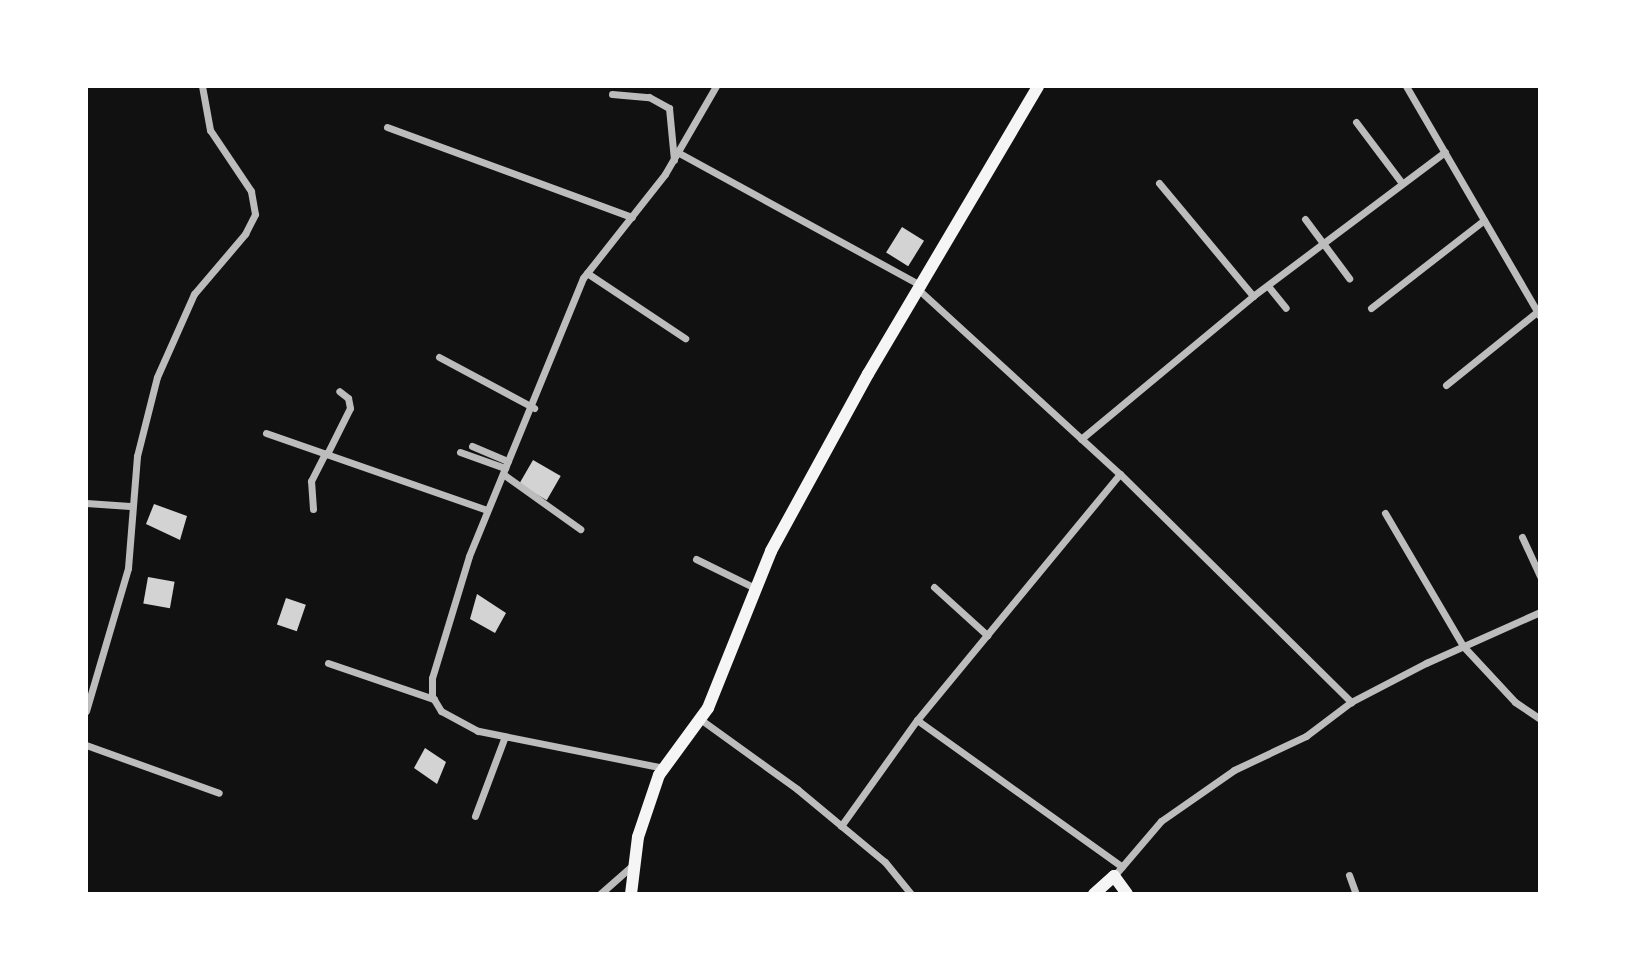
<!DOCTYPE html>
<style>
body{margin:0}
#map{position:relative;width:1626px;height:980px;overflow:hidden;background:#111;font-family:"Titillium Web",sans-serif}
div>[style]{position:absolute}
.building>*{inset:0;background:#d3d3d3;transform-origin:0 0}
.minor>*{height:7px;margin:-3.5px;padding:0 3.5px;transform-origin:3.5px;border-radius:3.5px;background:#bcbcbc}
.secondary>*{height:12px;margin:-6px;padding:0 6px;transform-origin:6px;border-radius:6px;background:#f5f5f5}
span{translate:-50% -50%;white-space:nowrap;text-align:center;line-height:1.15;-webkit-text-stroke:5px #fff;paint-order:stroke}
.frame{position:absolute;inset:0;border:88px solid #fff;pointer-events:none}
</style>
<div id="map">
<div class="building">
<div style="left:902px;top:227px;width:26px;height:30px;rotate:32deg"></div>
<div style="left:533px;top:460px;width:32px;height:28px;rotate:30deg"></div>
<div style="clip-path:polygon(154px 504px,187px 516px,180px 540px,146px 524px)"></div>
<div style="left:148px;top:577px;width:27px;height:27px;rotate:10deg"></div>
<div style="clip-path:polygon(477px 594px,506px 613px,495px 633px,470px 619px)"></div>
<div style="left:286px;top:598px;width:21px;height:28px;rotate:19deg"></div>
<div style="clip-path:polygon(425px 748px,446px 762px,437px 784px,414px 768px)"></div>
</div>
<div class="minor">
<div style="left:1406px;top:86px;width:266px;rotate:59.8deg"></div>
<div style="left:612px;top:94px;width:37px;rotate:5deg"></div>
<div style="left:649px;top:97px;width:23px;rotate:29deg"></div>
<div style="left:669px;top:108px;width:52px;rotate:84.5deg"></div>
<div style="left:1356px;top:122px;width:75px;rotate:53.1deg"></div>
<div style="left:387px;top:127px;width:261px;rotate:20.2deg"></div>
<div style="left:679px;top:153px;width:277px;rotate:28.7deg"></div>
<div style="left:1159px;top:183px;width:147px;rotate:50.2deg"></div>
<div style="left:1305px;top:219px;width:74px;rotate:53.3deg"></div>
<div style="left:587px;top:273px;width:118px;rotate:33.6deg"></div>
<div style="left:1268px;top:286px;width:28px;rotate:51deg"></div>
<div style="left:920px;top:291px;width:271px;rotate:42.5deg"></div>
<div style="left:1120px;top:474px;width:325px;rotate:44.6deg"></div>
<div style="left:1371px;top:308px;width:143px;rotate:-37.9deg"></div>
<div style="left:439px;top:357px;width:108px;rotate:28.2deg"></div>
<div style="left:1446px;top:385px;width:118px;rotate:-38.8deg"></div>
<div style="left:266px;top:433px;width:234px;rotate:19.2deg"></div>
<div style="left:1081px;top:439px;width:224px;rotate:-39.7deg"></div>
<div style="left:1253px;top:296px;width:240px;rotate:-36.9deg"></div>
<div style="left:472px;top:446px;width:39px;rotate:23deg"></div>
<div style="left:460px;top:452px;width:48px;rotate:19.6deg"></div>
<div style="left:327px;top:454px;width:51px;rotate:-63.4deg"></div>
<div style="left:350px;top:408px;width:10px;rotate:-101deg"></div>
<div style="left:348px;top:398px;width:11px;rotate:-142deg"></div>
<div style="left:503px;top:474px;width:95px;rotate:35.5deg"></div>
<div style="left:86px;top:503px;width:44px;rotate:3.9deg"></div>
<div style="left:313px;top:509px;width:28px;rotate:-94deg"></div>
<div style="left:311px;top:481px;width:31px;rotate:-63deg"></div>
<div style="left:1385px;top:513px;width:154px;rotate:59.6deg"></div>
<div style="left:1463px;top:646px;width:76px;rotate:47.1deg"></div>
<div style="left:1515px;top:702px;width:30px;rotate:34deg"></div>
<div style="left:1522px;top:537px;width:43px;rotate:65.2deg"></div>
<div style="left:696px;top:559px;width:66px;rotate:26.2deg"></div>
<div style="left:934px;top:587px;width:72px;rotate:42.2deg"></div>
<div style="left:328px;top:663px;width:112px;rotate:18.8deg"></div>
<div style="left:86px;top:711px;width:149px;rotate:-73.6deg"></div>
<div style="left:128px;top:568px;width:112px;rotate:-85.4deg"></div>
<div style="left:137px;top:456px;width:81px;rotate:-75.8deg"></div>
<div style="left:157px;top:377px;width:91px;rotate:-66deg"></div>
<div style="left:194px;top:294px;width:79px;rotate:-49.6deg"></div>
<div style="left:245px;top:234px;width:22px;rotate:-63deg"></div>
<div style="left:255px;top:214px;width:23px;rotate:-100deg"></div>
<div style="left:251px;top:191px;width:73px;rotate:-123.9deg"></div>
<div style="left:210px;top:130px;width:45px;rotate:-100.3deg"></div>
<div style="left:700px;top:719px;width:120px;rotate:35.8deg"></div>
<div style="left:797px;top:789px;width:114px;rotate:39.7deg"></div>
<div style="left:885px;top:862px;width:41px;rotate:50.9deg"></div>
<div style="left:917px;top:720px;width:252px;rotate:35.6deg"></div>
<div style="left:86px;top:745px;width:141px;rotate:19.8deg"></div>
<div style="left:664px;top:768px;width:190px;rotate:-168.7deg"></div>
<div style="left:478px;top:731px;width:42px;rotate:-151.6deg"></div>
<div style="left:441px;top:711px;width:17px;rotate:-121deg"></div>
<div style="left:432px;top:696px;width:18px;rotate:-90deg"></div>
<div style="left:432px;top:678px;width:127px;rotate:-73.1deg"></div>
<div style="left:469px;top:556px;width:300px;rotate:-67.7deg"></div>
<div style="left:583px;top:278px;width:132px;rotate:-51.7deg"></div>
<div style="left:665px;top:174px;width:102px;rotate:-59.9deg"></div>
<div style="left:475px;top:816px;width:82px;rotate:-69.4deg"></div>
<div style="left:841px;top:826px;width:130px;rotate:-54.4deg"></div>
<div style="left:917px;top:720px;width:319px;rotate:-50.5deg"></div>
<div style="left:1349px;top:875px;width:20px;rotate:70deg"></div>
<div style="left:1114px;top:876px;width:72px;rotate:-49.5deg"></div>
<div style="left:1161px;top:821px;width:89px;rotate:-34.9deg"></div>
<div style="left:1234px;top:770px;width:80px;rotate:-25.3deg"></div>
<div style="left:1306px;top:736px;width:56px;rotate:-37.1deg"></div>
<div style="left:1351px;top:702px;width:85px;rotate:-27.5deg"></div>
<div style="left:1426px;top:663px;width:125px;rotate:-24.1deg"></div>
<div style="left:600px;top:894px;width:44px;rotate:-41.3deg"></div>
</div>
<div class="secondary">
<div style="left:631px;top:894px;width:57px;rotate:-83deg"></div>
<div style="left:638px;top:837px;width:65px;rotate:-71.3deg"></div>
<div style="left:659px;top:775px;width:83px;rotate:-53.8deg"></div>
<div style="left:708px;top:708px;width:169px;rotate:-68.1deg"></div>
<div style="left:771px;top:551px;width:202px;rotate:-61.3deg"></div>
<div style="left:868px;top:374px;width:334px;rotate:-59.4deg"></div>
<div style="left:1094px;top:894px;width:27px;rotate:-42deg"></div>
<div style="left:1114px;top:876px;width:22px;rotate:54deg"></div>
</div>
<div class="frame"></div>
</div>
